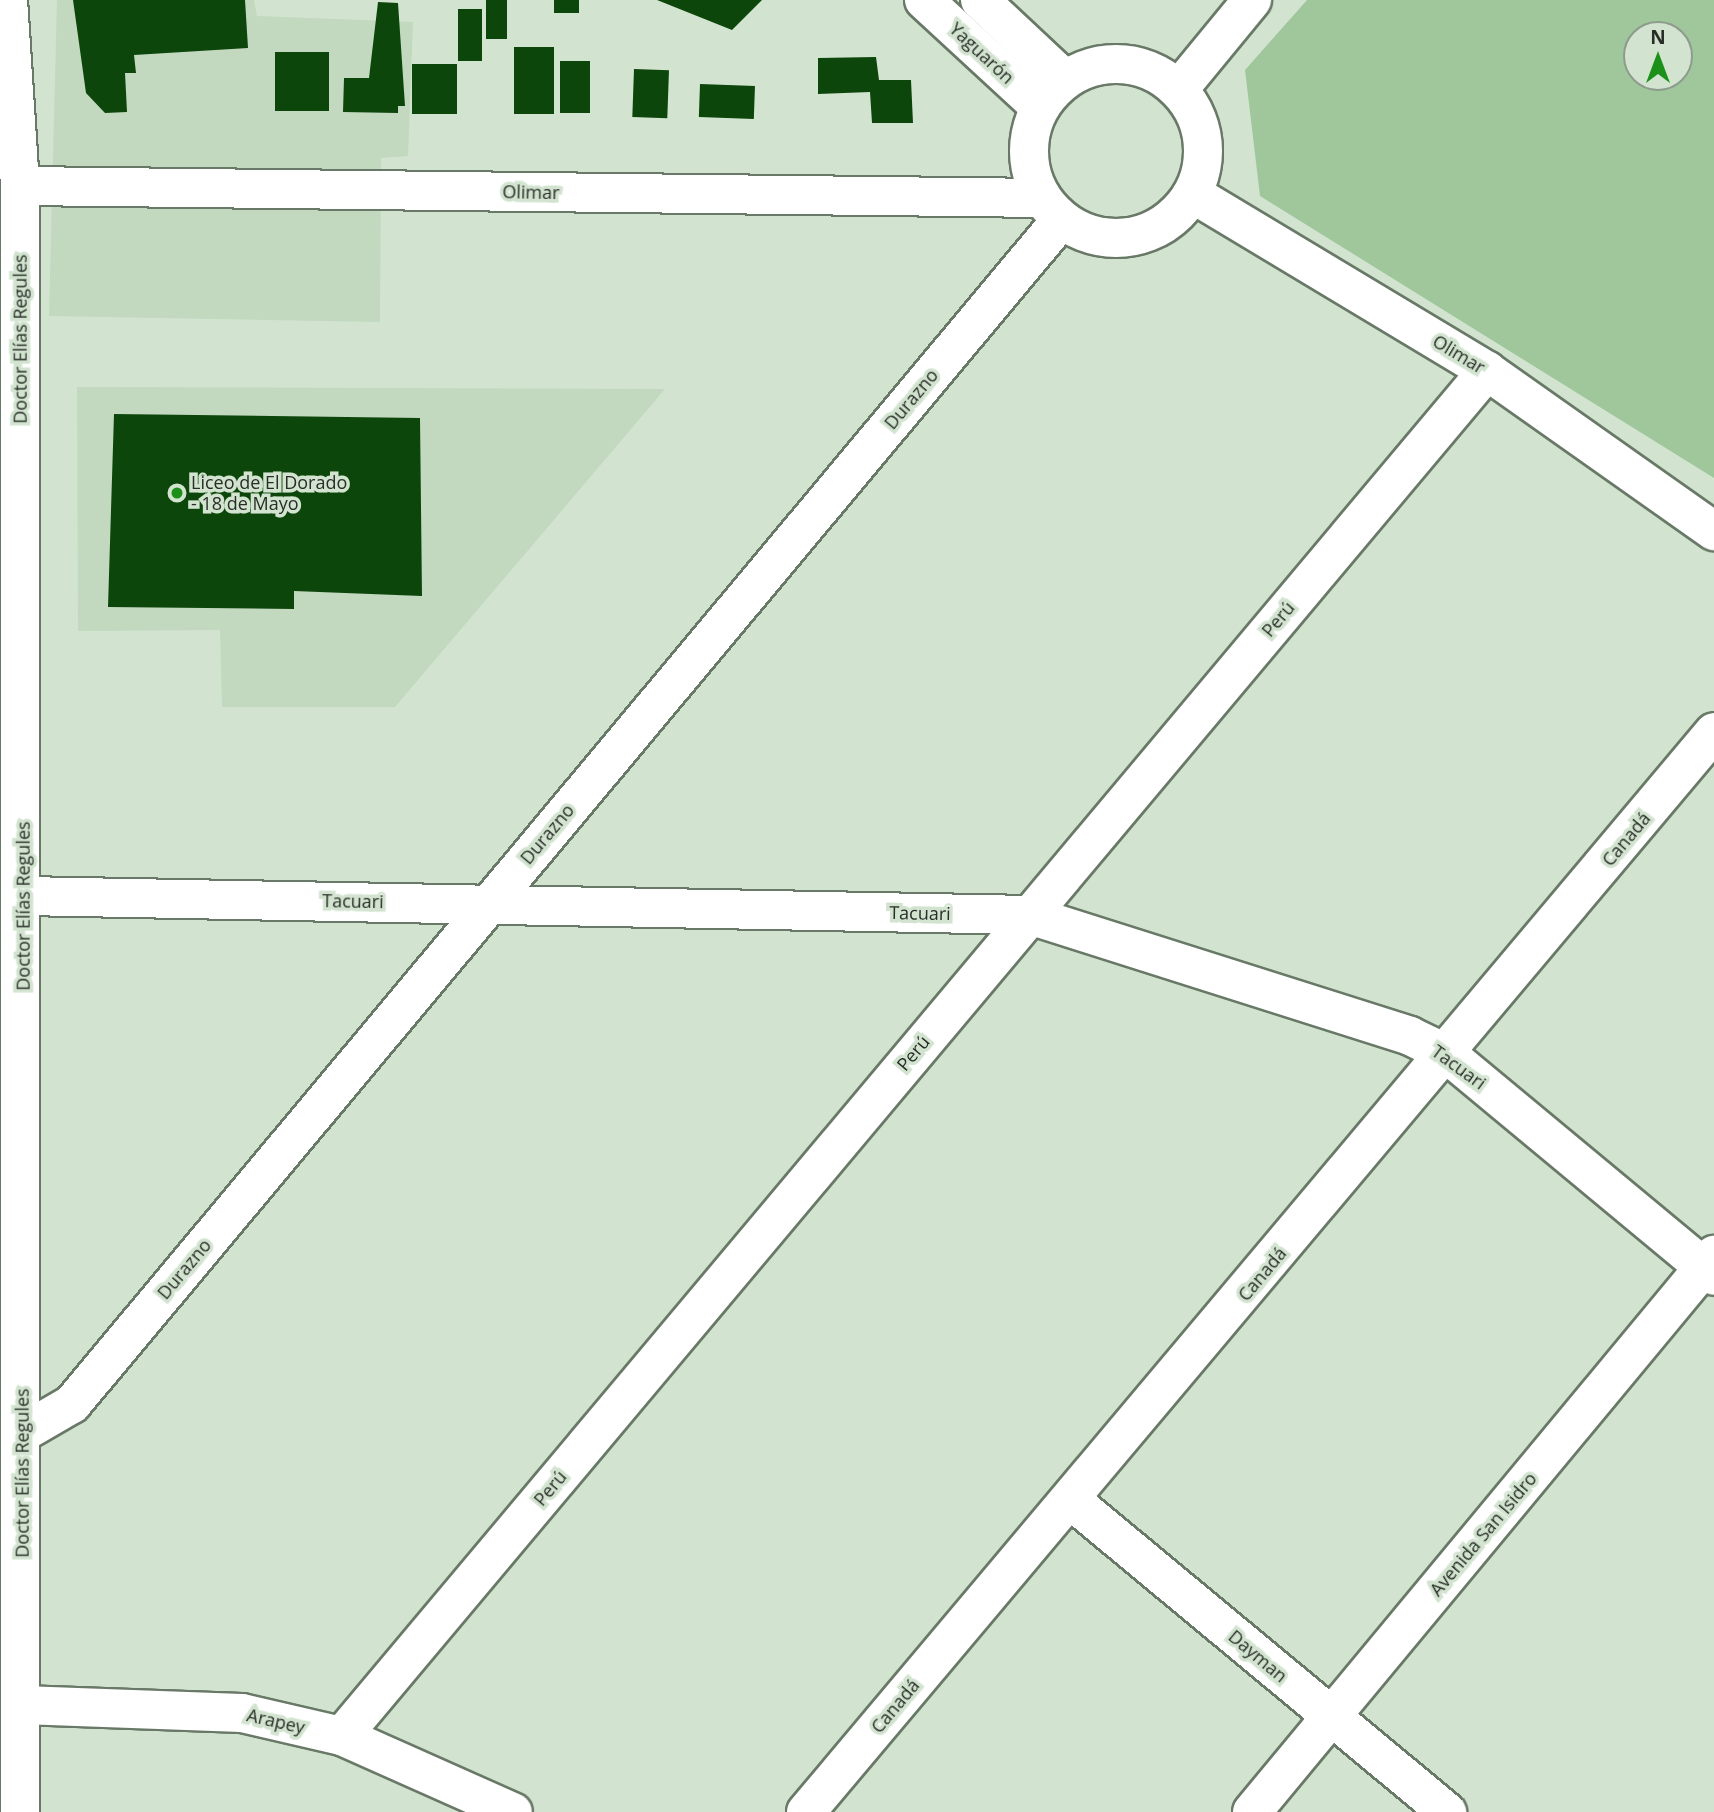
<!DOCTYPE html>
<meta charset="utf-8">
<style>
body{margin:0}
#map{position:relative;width:1714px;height:1812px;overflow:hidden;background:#d2e4d0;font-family:"Open Sans",sans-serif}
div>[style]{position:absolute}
.built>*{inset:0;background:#c2d8bf}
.green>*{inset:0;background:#9fc79b}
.building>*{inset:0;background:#0c460a;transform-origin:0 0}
.roads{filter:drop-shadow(2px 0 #697967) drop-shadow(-2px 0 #697967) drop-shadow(0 2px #697967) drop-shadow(0 -2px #697967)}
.minor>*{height:38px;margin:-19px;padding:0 19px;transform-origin:19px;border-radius:19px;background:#fff}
.minor>.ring{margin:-19px;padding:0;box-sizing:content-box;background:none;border:38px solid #fff;border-radius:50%}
.dots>*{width:19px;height:19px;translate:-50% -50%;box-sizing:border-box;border:4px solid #d2e4d0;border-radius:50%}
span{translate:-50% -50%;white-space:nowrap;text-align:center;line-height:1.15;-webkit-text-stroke:7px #d2e4d0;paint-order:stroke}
.street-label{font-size:18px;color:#282e27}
.poi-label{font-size:18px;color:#282e27}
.left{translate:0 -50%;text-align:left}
.north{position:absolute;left:1623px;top:21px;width:70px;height:70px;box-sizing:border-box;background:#d2e4d0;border:2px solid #8e9b8c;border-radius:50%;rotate:0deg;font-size:19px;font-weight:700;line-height:28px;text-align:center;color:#282e27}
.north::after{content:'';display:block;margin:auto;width:24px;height:32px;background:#1c9019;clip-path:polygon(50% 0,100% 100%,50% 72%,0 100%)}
</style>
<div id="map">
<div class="built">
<div style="clip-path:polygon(57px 0,254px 0,257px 16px,413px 22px,408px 156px,381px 158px,380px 322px,49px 316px)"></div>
<div style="clip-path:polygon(77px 387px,665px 389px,395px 707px,222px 707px,220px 630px,78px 631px)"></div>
</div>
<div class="green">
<div style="clip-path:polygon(evenodd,1307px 0,1714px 0,1714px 478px,1260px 196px,1245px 70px,1307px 0,1679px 35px,1679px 77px,1637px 77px,1637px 35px,1679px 35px)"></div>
</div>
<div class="building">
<div style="clip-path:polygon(73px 0,245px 0,248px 48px,134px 55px,136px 73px,125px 73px,127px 112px,105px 113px,86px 93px)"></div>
<div style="left:486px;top:0;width:21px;height:39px"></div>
<div style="left:554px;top:0;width:25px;height:13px"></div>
<div style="clip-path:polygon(657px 0,762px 0,732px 30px)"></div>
<div style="clip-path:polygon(378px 2px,398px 3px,405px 106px,398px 106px,398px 113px,343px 112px,344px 78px,369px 78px)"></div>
<div style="left:458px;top:9px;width:24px;height:52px"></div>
<div style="left:514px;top:47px;width:40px;height:67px"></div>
<div style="left:275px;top:52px;width:54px;height:59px"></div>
<div style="clip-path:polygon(876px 57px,879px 80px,911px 80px,913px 123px,872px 123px,870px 92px,818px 94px,818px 58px)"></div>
<div style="left:560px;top:61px;width:30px;height:52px"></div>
<div style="left:412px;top:64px;width:45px;height:50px"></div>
<div style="left:634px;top:69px;width:35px;height:48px;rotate:2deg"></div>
<div style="left:700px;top:84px;width:55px;height:33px;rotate:2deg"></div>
<div style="clip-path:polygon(114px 414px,420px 418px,422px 596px,294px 591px,294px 609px,108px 607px)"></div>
</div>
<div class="roads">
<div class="minor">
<div style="left:8px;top:0;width:186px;rotate:86.3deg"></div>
<div style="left:20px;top:186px;width:1626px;rotate:90deg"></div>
<div style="left:924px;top:0;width:156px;rotate:42.7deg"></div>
<div style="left:980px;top:0;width:115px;rotate:43.2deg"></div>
<div class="ring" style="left:1029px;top:64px;width:136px;height:136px"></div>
<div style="left:1179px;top:89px;width:115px;rotate:-50.6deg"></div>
<div style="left:20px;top:186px;width:1021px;rotate:0.67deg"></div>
<div style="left:1193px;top:194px;width:343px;rotate:31deg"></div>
<div style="left:1487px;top:371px;width:278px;rotate:35.2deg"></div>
<div style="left:23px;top:896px;width:1006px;rotate:1.08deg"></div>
<div style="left:1029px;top:915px;width:400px;rotate:17.6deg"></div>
<div style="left:1410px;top:1036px;width:41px;rotate:25.9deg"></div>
<div style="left:1447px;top:1054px;width:347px;rotate:39.7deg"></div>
<div style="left:22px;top:1433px;width:58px;rotate:-30.1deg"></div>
<div style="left:72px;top:1404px;width:1543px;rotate:-50.13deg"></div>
<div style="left:1071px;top:1500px;width:489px;rotate:39.7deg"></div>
<div style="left:22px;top:1705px;width:220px;rotate:2.1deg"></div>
<div style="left:242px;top:1713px;width:103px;rotate:13deg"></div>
<div style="left:342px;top:1736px;width:187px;rotate:24deg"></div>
<div style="left:342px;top:1736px;width:1782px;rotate:-50.01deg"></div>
<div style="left:806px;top:1812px;width:1411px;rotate:-49.94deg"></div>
<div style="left:1252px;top:1812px;width:724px;rotate:-50.33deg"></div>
</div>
</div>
<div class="dots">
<div style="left:177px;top:493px;background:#1c9019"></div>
</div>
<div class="street-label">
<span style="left:982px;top:53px;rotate:43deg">Yaguarón</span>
<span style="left:531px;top:192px;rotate:1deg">Olimar</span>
<span style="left:20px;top:339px;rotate:-90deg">Doctor Elías Regules</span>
<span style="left:1459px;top:354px;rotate:31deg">Olimar</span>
<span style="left:911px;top:399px;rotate:-50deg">Durazno</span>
<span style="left:1278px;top:619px;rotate:-50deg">Perú</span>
<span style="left:547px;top:834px;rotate:-50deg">Durazno</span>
<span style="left:1626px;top:839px;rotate:-50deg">Canadá</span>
<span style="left:353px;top:901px;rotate:1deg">Tacuari</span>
<span style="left:23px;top:906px;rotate:-90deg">Doctor Elías Regules</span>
<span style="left:920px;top:913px;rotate:1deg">Tacuari</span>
<span style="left:913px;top:1053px;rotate:-50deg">Perú</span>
<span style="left:1459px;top:1067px;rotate:36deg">Tacuari</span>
<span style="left:184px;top:1269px;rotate:-50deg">Durazno</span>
<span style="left:1262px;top:1274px;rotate:-50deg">Canadá</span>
<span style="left:22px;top:1473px;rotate:-90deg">Doctor Elías Regules</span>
<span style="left:550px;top:1488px;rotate:-50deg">Perú</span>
<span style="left:1483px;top:1534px;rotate:-50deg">Avenida San Isidro</span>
<span style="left:1258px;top:1656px;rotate:40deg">Dayman</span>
<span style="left:895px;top:1706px;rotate:-50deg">Canadá</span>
<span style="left:276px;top:1721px;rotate:13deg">Arapey</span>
</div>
<div class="poi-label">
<span class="left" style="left:191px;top:493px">Liceo de El Dorado<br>- 18 de Mayo</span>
</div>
<div class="north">N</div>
</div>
